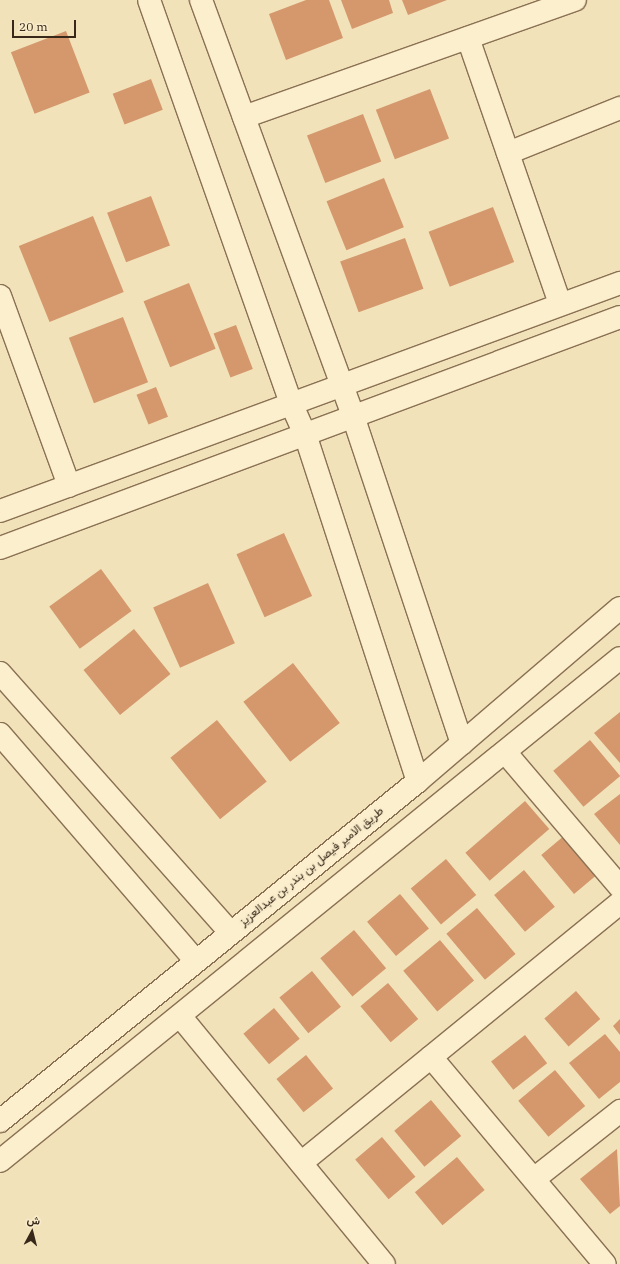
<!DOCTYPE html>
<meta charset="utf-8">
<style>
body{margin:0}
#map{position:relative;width:620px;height:1264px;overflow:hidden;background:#f2e2ba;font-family:"IBM Plex Serif",Vazirmatn,serif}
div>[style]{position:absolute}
.building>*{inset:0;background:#d4986c;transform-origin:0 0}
.roads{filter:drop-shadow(1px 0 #8a7153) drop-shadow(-1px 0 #8a7153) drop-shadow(0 1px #8a7153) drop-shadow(0 -1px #8a7153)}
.minor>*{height:22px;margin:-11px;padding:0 11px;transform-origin:11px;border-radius:11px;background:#fcefce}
.tertiary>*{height:22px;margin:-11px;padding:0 11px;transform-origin:11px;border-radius:11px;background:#fcefce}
span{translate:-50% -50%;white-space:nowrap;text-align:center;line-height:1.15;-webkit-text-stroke:4px #f9ecca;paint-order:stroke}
.street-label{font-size:12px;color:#372819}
.north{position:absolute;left:12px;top:1212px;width:40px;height:40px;-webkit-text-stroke:3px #f9ecca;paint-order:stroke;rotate:7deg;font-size:11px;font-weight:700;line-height:16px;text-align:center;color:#372819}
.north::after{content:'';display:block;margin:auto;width:14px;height:18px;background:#372819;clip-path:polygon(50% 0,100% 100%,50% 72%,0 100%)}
.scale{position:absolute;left:12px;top:20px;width:64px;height:18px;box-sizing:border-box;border:2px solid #372819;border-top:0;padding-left:5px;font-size:12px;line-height:14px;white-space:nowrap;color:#372819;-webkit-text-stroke:3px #f9ecca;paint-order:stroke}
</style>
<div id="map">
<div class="building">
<div style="clip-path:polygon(306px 0,329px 0,343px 38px,286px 60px,269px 14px)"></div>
<div style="clip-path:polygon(341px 0,389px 0,393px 13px,352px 29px)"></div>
<div style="clip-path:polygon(402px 0,447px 0,408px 15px)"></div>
<div style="left:66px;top:31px;width:66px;height:59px;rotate:69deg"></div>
<div style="left:151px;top:79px;width:33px;height:41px;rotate:69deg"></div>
<div style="left:430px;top:89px;width:53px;height:58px;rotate:69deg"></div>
<div style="left:363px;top:114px;width:51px;height:60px;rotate:69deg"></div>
<div style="left:384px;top:178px;width:53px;height:62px;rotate:68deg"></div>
<div style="left:151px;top:196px;width:53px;height:47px;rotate:69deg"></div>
<div style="left:493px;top:207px;width:59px;height:69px;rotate:69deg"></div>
<div style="left:93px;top:216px;width:82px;height:80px;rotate:68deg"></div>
<div style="left:405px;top:238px;width:54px;height:69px;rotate:70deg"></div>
<div style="left:189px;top:283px;width:71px;height:49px;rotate:68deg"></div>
<div style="left:123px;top:317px;width:70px;height:58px;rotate:69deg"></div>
<div style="left:236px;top:325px;width:47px;height:24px;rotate:69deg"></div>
<div style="left:156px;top:387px;width:32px;height:21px;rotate:68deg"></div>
<div style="left:284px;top:533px;width:69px;height:52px;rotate:66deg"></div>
<div style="left:101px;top:569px;width:52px;height:64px;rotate:54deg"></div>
<div style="left:208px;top:583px;width:66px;height:60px;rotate:66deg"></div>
<div style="left:134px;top:629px;width:58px;height:65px;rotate:51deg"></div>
<div style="left:293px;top:663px;width:76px;height:63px;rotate:52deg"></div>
<div style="clip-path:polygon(620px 712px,620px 763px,594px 733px)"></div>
<div style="left:217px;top:720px;width:79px;height:60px;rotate:51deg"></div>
<div style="left:590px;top:740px;width:47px;height:48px;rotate:50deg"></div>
<div style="clip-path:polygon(620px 794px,620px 845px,594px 814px)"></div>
<div style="left:525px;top:801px;width:37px;height:79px;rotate:49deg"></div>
<div style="left:565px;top:835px;width:51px;height:31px;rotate:50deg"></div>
<div style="left:446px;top:859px;width:47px;height:46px;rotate:50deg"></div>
<div style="left:524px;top:870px;width:48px;height:39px;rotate:50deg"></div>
<div style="left:400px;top:894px;width:45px;height:43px;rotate:50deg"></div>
<div style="left:477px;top:908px;width:60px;height:40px;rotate:50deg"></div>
<div style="left:354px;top:930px;width:50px;height:44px;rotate:50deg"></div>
<div style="left:440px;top:940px;width:53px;height:48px;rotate:50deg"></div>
<div style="left:312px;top:971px;width:46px;height:42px;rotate:51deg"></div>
<div style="left:388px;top:983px;width:47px;height:36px;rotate:50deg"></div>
<div style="left:576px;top:991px;width:37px;height:42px;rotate:49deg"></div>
<div style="left:274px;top:1008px;width:40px;height:40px;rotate:50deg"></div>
<div style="clip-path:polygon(620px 1019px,620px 1035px,613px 1026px)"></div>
<div style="clip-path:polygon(605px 1034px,620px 1052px,620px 1082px,599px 1099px,569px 1063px)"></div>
<div style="left:525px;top:1035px;width:36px;height:43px;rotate:52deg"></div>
<div style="left:306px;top:1055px;width:43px;height:38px;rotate:51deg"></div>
<div style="left:555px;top:1070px;width:47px;height:48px;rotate:50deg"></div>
<div style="left:431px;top:1100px;width:47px;height:48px;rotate:50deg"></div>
<div style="left:382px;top:1137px;width:52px;height:35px;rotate:50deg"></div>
<div style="clip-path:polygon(617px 1149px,620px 1206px,610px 1214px,580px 1179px)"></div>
<div style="left:457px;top:1157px;width:43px;height:55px;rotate:50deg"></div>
</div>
<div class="roads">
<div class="minor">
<div style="left:149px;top:0;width:427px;rotate:70.6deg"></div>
<div style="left:291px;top:403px;width:34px;rotate:66deg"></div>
<div style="left:305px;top:434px;width:365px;rotate:72deg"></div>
<div style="left:201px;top:0;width:443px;rotate:69.9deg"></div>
<div style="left:353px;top:416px;width:345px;rotate:71.6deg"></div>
<div style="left:468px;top:38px;width:281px;rotate:70.9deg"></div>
<div style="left:244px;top:117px;width:351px;rotate:-19.5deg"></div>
<div style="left:508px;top:153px;width:121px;rotate:-21.9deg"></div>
<div style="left:0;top:296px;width:202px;rotate:70deg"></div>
<div style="left:0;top:511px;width:661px;rotate:-20.19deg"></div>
<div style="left:0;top:548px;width:662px;rotate:-20.43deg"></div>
<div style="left:0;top:673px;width:345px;rotate:48.4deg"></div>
<div style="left:0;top:734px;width:297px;rotate:49.2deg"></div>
<div style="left:505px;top:752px;width:177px;rotate:49.6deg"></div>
<div style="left:180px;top:1016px;width:321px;rotate:50.6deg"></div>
<div style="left:431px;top:1057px;width:270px;rotate:50deg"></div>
<div style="left:301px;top:1163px;width:412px;rotate:-39.2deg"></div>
<div style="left:534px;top:1179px;width:110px;rotate:-38.3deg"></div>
</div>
<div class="tertiary">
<div style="left:0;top:1121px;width:539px;rotate:-39.12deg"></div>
<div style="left:418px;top:781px;width:266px;rotate:-40.6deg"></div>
<div style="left:0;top:1161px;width:798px;rotate:-39.05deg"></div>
</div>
</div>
<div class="street-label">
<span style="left:311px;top:866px;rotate:-39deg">طريق الامير فيصل بن بندر بن عبدالعزيز</span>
</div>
<div class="north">ش</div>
<div class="scale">20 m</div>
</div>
